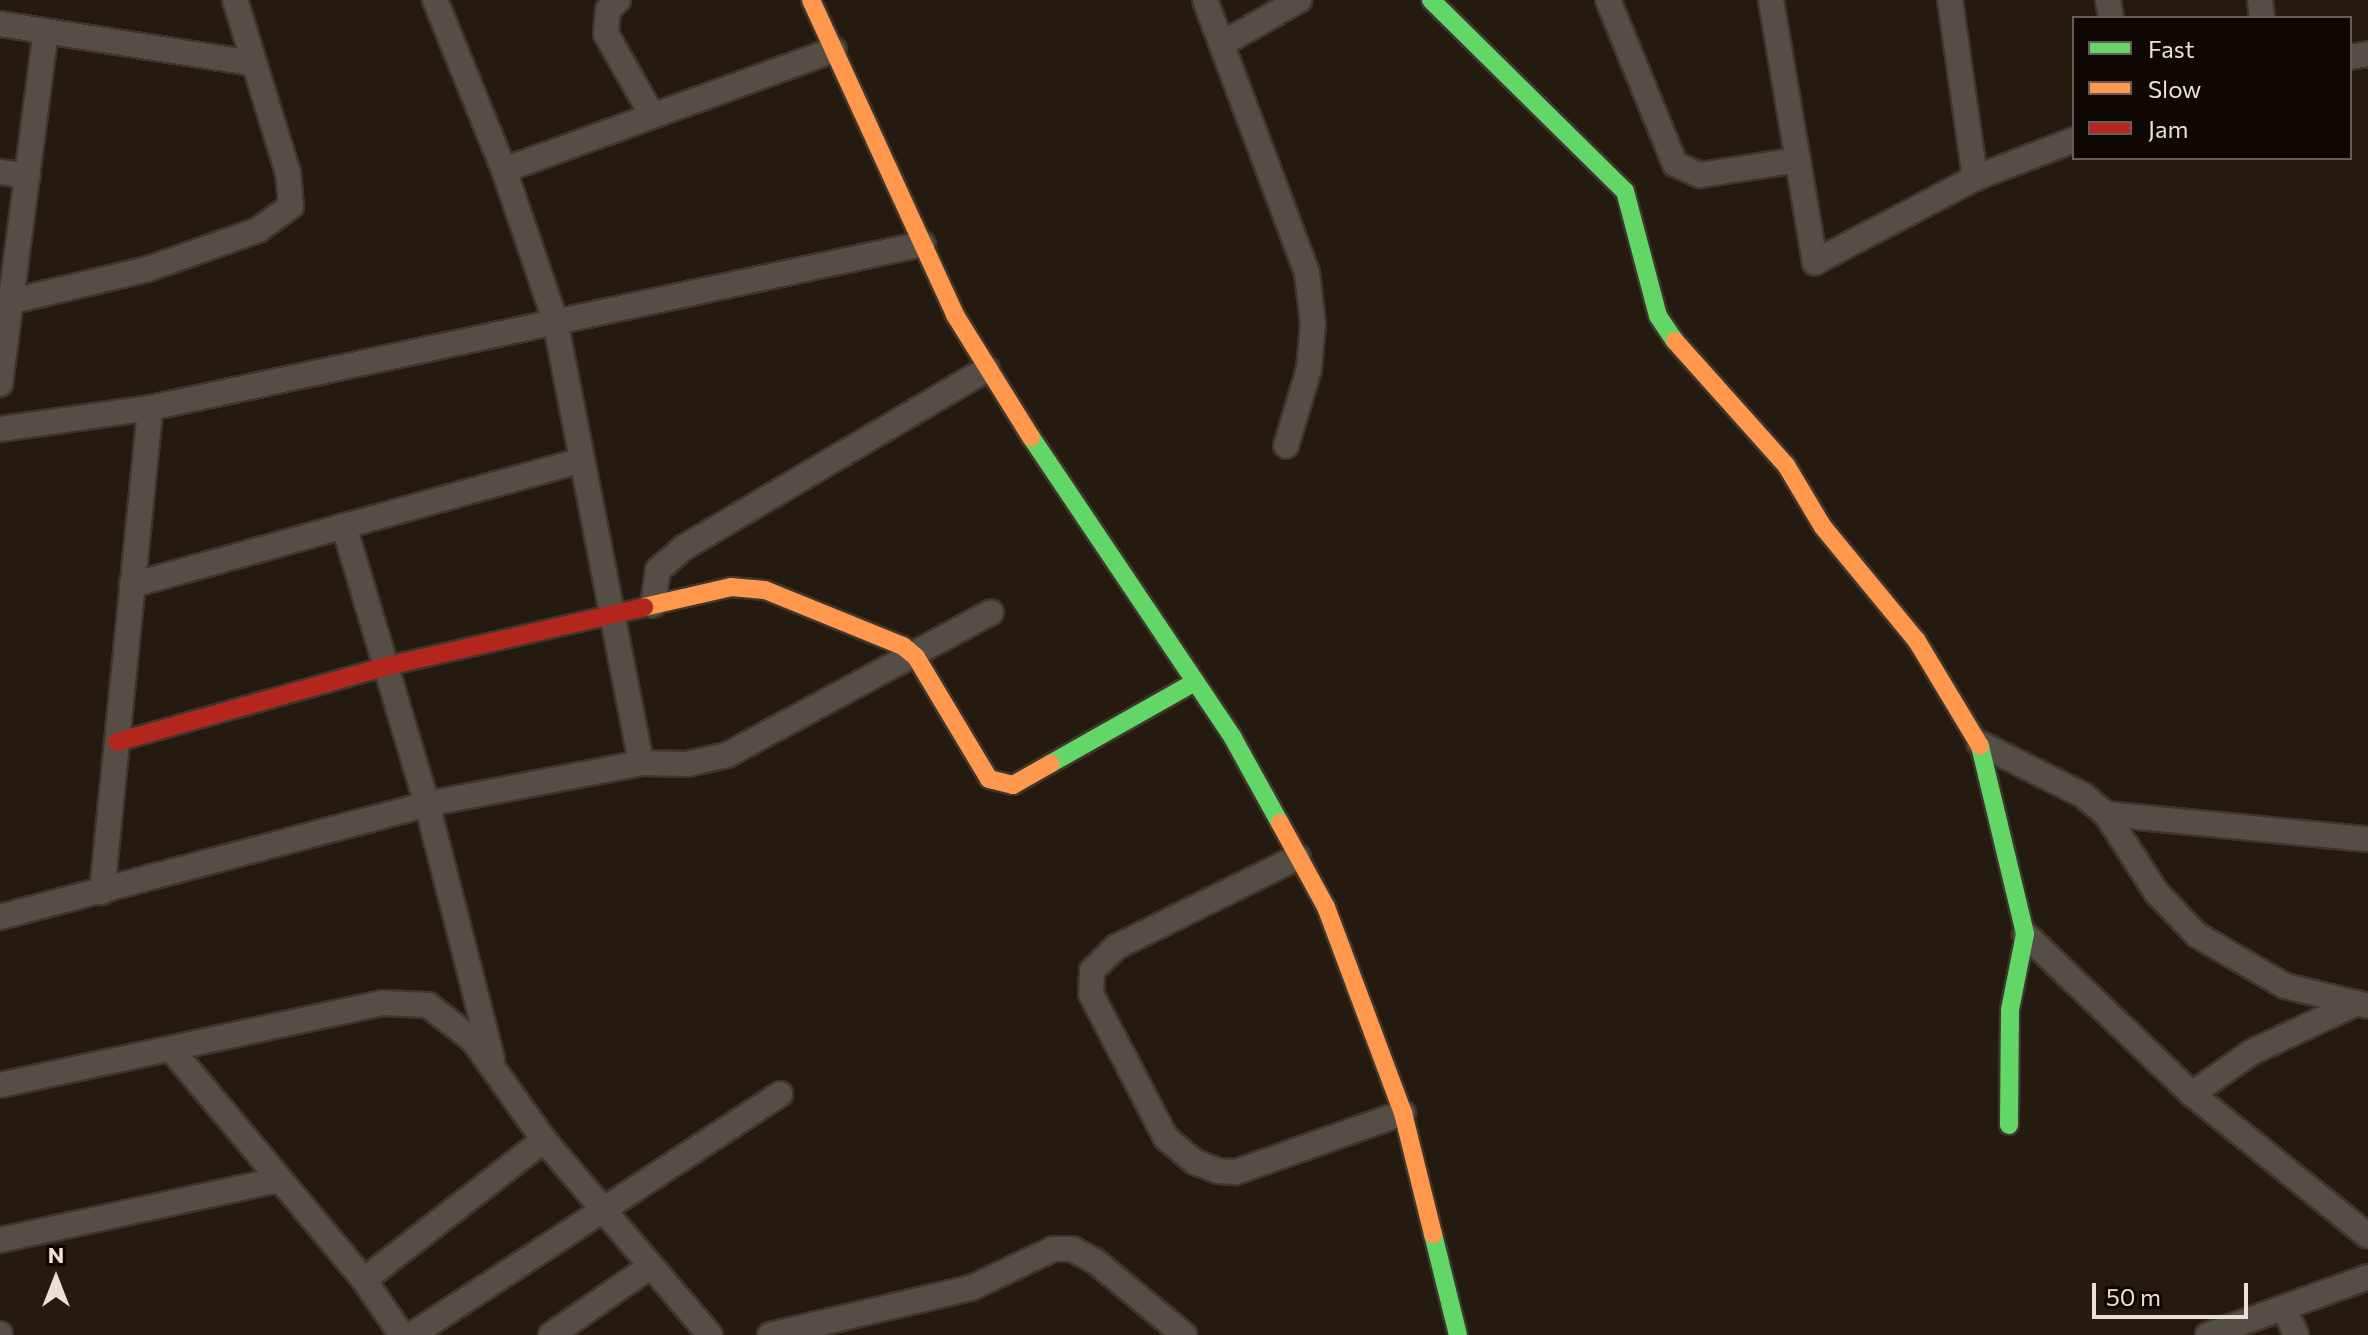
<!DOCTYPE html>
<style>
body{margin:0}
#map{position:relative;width:2368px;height:1335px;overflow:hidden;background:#241a0f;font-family:Commissioner,sans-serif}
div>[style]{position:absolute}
.roads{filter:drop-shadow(2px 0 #3e362c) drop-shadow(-2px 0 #3e362c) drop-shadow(0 2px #3e362c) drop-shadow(0 -2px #3e362c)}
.street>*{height:24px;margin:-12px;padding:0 12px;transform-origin:12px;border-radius:12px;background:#554e46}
.fast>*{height:18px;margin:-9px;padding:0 9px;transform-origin:9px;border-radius:9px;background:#63d668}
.slow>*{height:18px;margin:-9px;padding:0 9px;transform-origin:9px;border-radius:9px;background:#ff974d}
.jam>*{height:18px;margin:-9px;padding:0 9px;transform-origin:9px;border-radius:9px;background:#b3261e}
span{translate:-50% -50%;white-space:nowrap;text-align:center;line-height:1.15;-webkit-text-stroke:8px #0f0702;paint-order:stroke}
.legend{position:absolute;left:2072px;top:16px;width:280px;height:144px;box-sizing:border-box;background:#0f0702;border:2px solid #685d56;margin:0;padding:10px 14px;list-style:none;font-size:24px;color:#eddfd4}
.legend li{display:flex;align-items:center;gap:16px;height:40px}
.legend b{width:40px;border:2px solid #685d56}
.north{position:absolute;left:16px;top:1239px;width:80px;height:80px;-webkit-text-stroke:6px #0f0702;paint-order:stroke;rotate:0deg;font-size:22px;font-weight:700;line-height:32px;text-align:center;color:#eddfd4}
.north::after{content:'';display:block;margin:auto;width:28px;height:36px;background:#eddfd4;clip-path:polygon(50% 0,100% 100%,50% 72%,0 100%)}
.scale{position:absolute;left:2092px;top:1283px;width:156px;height:36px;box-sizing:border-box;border:4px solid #eddfd4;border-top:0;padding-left:10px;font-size:24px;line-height:28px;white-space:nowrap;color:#eddfd4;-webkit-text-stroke:6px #0f0702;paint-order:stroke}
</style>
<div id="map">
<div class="roads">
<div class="street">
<div style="left:435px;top:0;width:183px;rotate:67.9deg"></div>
<div style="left:504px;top:170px;width:158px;rotate:71.2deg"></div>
<div style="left:555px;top:320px;width:451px;rotate:79deg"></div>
<div style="left:618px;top:0;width:14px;rotate:135deg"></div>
<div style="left:608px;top:10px;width:24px;rotate:95deg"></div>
<div style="left:606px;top:34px;width:93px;rotate:60.4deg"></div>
<div style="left:1205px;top:0;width:291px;rotate:69.5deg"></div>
<div style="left:1307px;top:273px;width:51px;rotate:83.3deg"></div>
<div style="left:1313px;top:324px;width:45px;rotate:95.1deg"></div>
<div style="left:1309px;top:369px;width:80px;rotate:106.6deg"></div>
<div style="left:1608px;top:0;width:177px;rotate:67.8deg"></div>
<div style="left:1675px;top:164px;width:27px;rotate:24deg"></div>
<div style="left:1700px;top:175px;width:99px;rotate:-8.7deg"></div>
<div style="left:1771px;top:0;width:266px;rotate:80.5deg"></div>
<div style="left:1815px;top:262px;width:181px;rotate:-27.7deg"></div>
<div style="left:1975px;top:178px;width:106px;rotate:-21deg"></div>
<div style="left:1950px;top:0;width:180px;rotate:82deg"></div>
<div style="left:2108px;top:0;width:18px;rotate:81deg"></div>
<div style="left:2260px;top:0;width:18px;rotate:84deg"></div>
<div style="left:0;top:24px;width:255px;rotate:8.8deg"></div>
<div style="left:1222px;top:44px;width:89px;rotate:-29.7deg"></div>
<div style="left:2350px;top:57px;width:18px;rotate:-9deg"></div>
<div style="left:504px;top:170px;width:351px;rotate:-20deg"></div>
<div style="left:0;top:172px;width:28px;rotate:8deg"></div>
<div style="left:0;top:304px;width:152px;rotate:-13.3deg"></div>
<div style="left:148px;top:269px;width:117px;rotate:-19.5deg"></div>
<div style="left:258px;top:230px;width:41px;rotate:-36deg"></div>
<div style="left:291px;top:206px;width:33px;rotate:-95deg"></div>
<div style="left:288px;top:173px;width:181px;rotate:-107deg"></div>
<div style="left:0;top:384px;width:355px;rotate:-82.6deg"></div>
<div style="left:0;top:429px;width:151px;rotate:-8deg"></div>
<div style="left:150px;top:408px;width:790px;rotate:-11.98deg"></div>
<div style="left:344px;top:526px;width:290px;rotate:73.4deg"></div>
<div style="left:427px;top:804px;width:263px;rotate:75.7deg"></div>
<div style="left:132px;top:585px;width:464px;rotate:-15.5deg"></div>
<div style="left:653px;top:605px;width:35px;rotate:-82deg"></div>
<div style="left:658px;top:570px;width:33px;rotate:-41deg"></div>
<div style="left:683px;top:548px;width:353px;rotate:-30.5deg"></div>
<div style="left:1979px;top:743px;width:116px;rotate:26.6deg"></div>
<div style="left:2083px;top:795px;width:30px;rotate:40deg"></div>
<div style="left:2106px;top:814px;width:93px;rotate:57.3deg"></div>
<div style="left:2156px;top:892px;width:59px;rotate:46.4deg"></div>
<div style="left:2197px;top:935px;width:102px;rotate:30.1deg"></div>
<div style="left:2285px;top:986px;width:85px;rotate:13.5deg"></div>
<div style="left:2106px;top:814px;width:263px;rotate:5.5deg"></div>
<div style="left:1298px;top:857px;width:203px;rotate:153.7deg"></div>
<div style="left:1116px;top:947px;width:34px;rotate:135deg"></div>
<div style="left:1092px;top:971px;width:23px;rotate:92deg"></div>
<div style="left:1091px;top:994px;width:162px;rotate:62.5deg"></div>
<div style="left:1166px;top:1138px;width:38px;rotate:40deg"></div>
<div style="left:1195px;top:1162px;width:25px;rotate:21deg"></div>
<div style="left:1218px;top:1171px;width:18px;rotate:3deg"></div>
<div style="left:1236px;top:1172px;width:177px;rotate:-19.5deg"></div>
<div style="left:102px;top:892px;width:486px;rotate:-84.3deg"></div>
<div style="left:0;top:917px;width:442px;rotate:-14.8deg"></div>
<div style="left:427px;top:804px;width:218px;rotate:-10.8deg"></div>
<div style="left:641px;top:763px;width:46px;rotate:1.2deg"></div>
<div style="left:687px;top:764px;width:41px;rotate:-12.7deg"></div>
<div style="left:727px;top:755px;width:300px;rotate:-28.4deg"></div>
<div style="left:2025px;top:934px;width:231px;rotate:43.8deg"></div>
<div style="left:2192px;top:1094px;width:226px;rotate:38.9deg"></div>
<div style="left:171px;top:1049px;width:301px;rotate:50.1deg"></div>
<div style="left:364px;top:1280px;width:67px;rotate:55.4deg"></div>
<div style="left:0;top:1085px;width:391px;rotate:-12.1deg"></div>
<div style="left:382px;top:1003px;width:46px;rotate:2.5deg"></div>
<div style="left:428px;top:1005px;width:57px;rotate:37.9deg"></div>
<div style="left:473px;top:1040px;width:123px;rotate:54.6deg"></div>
<div style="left:544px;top:1140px;width:256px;rotate:49.6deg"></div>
<div style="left:2192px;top:1094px;width:73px;rotate:-35deg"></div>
<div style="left:2252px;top:1052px;width:116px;rotate:-25deg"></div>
<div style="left:0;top:1240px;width:283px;rotate:-12.2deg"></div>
<div style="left:364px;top:1280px;width:228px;rotate:-37.9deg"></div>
<div style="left:2284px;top:1308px;width:30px;rotate:66deg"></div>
<div style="left:0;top:1334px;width:1px;rotate:90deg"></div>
<div style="left:412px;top:1335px;width:440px;rotate:-33.2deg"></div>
<div style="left:551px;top:1335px;width:118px;rotate:-34.6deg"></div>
<div style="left:770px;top:1335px;width:206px;rotate:-13.2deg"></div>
<div style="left:971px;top:1288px;width:91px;rotate:-25.4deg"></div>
<div style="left:1053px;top:1249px;width:19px"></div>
<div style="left:1072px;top:1249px;width:26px;rotate:28deg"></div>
<div style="left:1095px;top:1261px;width:116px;rotate:39.7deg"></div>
<div style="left:2208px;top:1335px;width:170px;rotate:-19.9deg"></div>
</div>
<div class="fast">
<div style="left:1431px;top:0;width:272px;rotate:44.6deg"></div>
<div style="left:1625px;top:191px;width:129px;rotate:75.2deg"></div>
<div style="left:1658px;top:316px;width:30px;rotate:56deg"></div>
<div style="left:1031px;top:437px;width:362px;rotate:56.1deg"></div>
<div style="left:1233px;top:738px;width:97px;rotate:61.1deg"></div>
<div style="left:1980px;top:746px;width:193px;rotate:76.5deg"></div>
<div style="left:2025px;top:934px;width:77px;rotate:101.2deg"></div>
<div style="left:2010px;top:1010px;width:115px;rotate:90.5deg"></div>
<div style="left:1050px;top:764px;width:167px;rotate:-29.5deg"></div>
<div style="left:1433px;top:1234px;width:104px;rotate:76.1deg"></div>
</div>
<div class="slow">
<div style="left:811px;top:0;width:346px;rotate:65.4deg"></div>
<div style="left:955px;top:315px;width:144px;rotate:58.1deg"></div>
<div style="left:1675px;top:341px;width:166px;rotate:48.2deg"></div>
<div style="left:1786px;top:465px;width:72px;rotate:59.2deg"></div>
<div style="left:1823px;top:527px;width:148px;rotate:50.5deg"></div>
<div style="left:1917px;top:641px;width:122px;rotate:59deg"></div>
<div style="left:644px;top:607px;width:89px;rotate:-12.9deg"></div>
<div style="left:731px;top:587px;width:34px;rotate:5deg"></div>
<div style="left:765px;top:590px;width:149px;rotate:22.1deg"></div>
<div style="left:903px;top:646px;width:17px;rotate:40deg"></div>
<div style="left:916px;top:657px;width:142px;rotate:59.1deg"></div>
<div style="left:989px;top:779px;width:25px;rotate:14deg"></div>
<div style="left:1013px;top:785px;width:43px;rotate:-29.6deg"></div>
<div style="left:1280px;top:823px;width:96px;rotate:61.3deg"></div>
<div style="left:1326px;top:907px;width:220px;rotate:69.5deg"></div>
<div style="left:1403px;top:1113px;width:125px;rotate:76.1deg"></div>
</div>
<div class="jam">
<div style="left:117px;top:742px;width:276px;rotate:-15.7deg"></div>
<div style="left:383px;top:667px;width:268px;rotate:-12.9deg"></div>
</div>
</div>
<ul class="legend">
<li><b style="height:10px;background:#63d668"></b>Fast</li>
<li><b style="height:10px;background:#ff974d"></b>Slow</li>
<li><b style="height:10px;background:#b3261e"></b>Jam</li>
</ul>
<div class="north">N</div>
<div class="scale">50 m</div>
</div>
